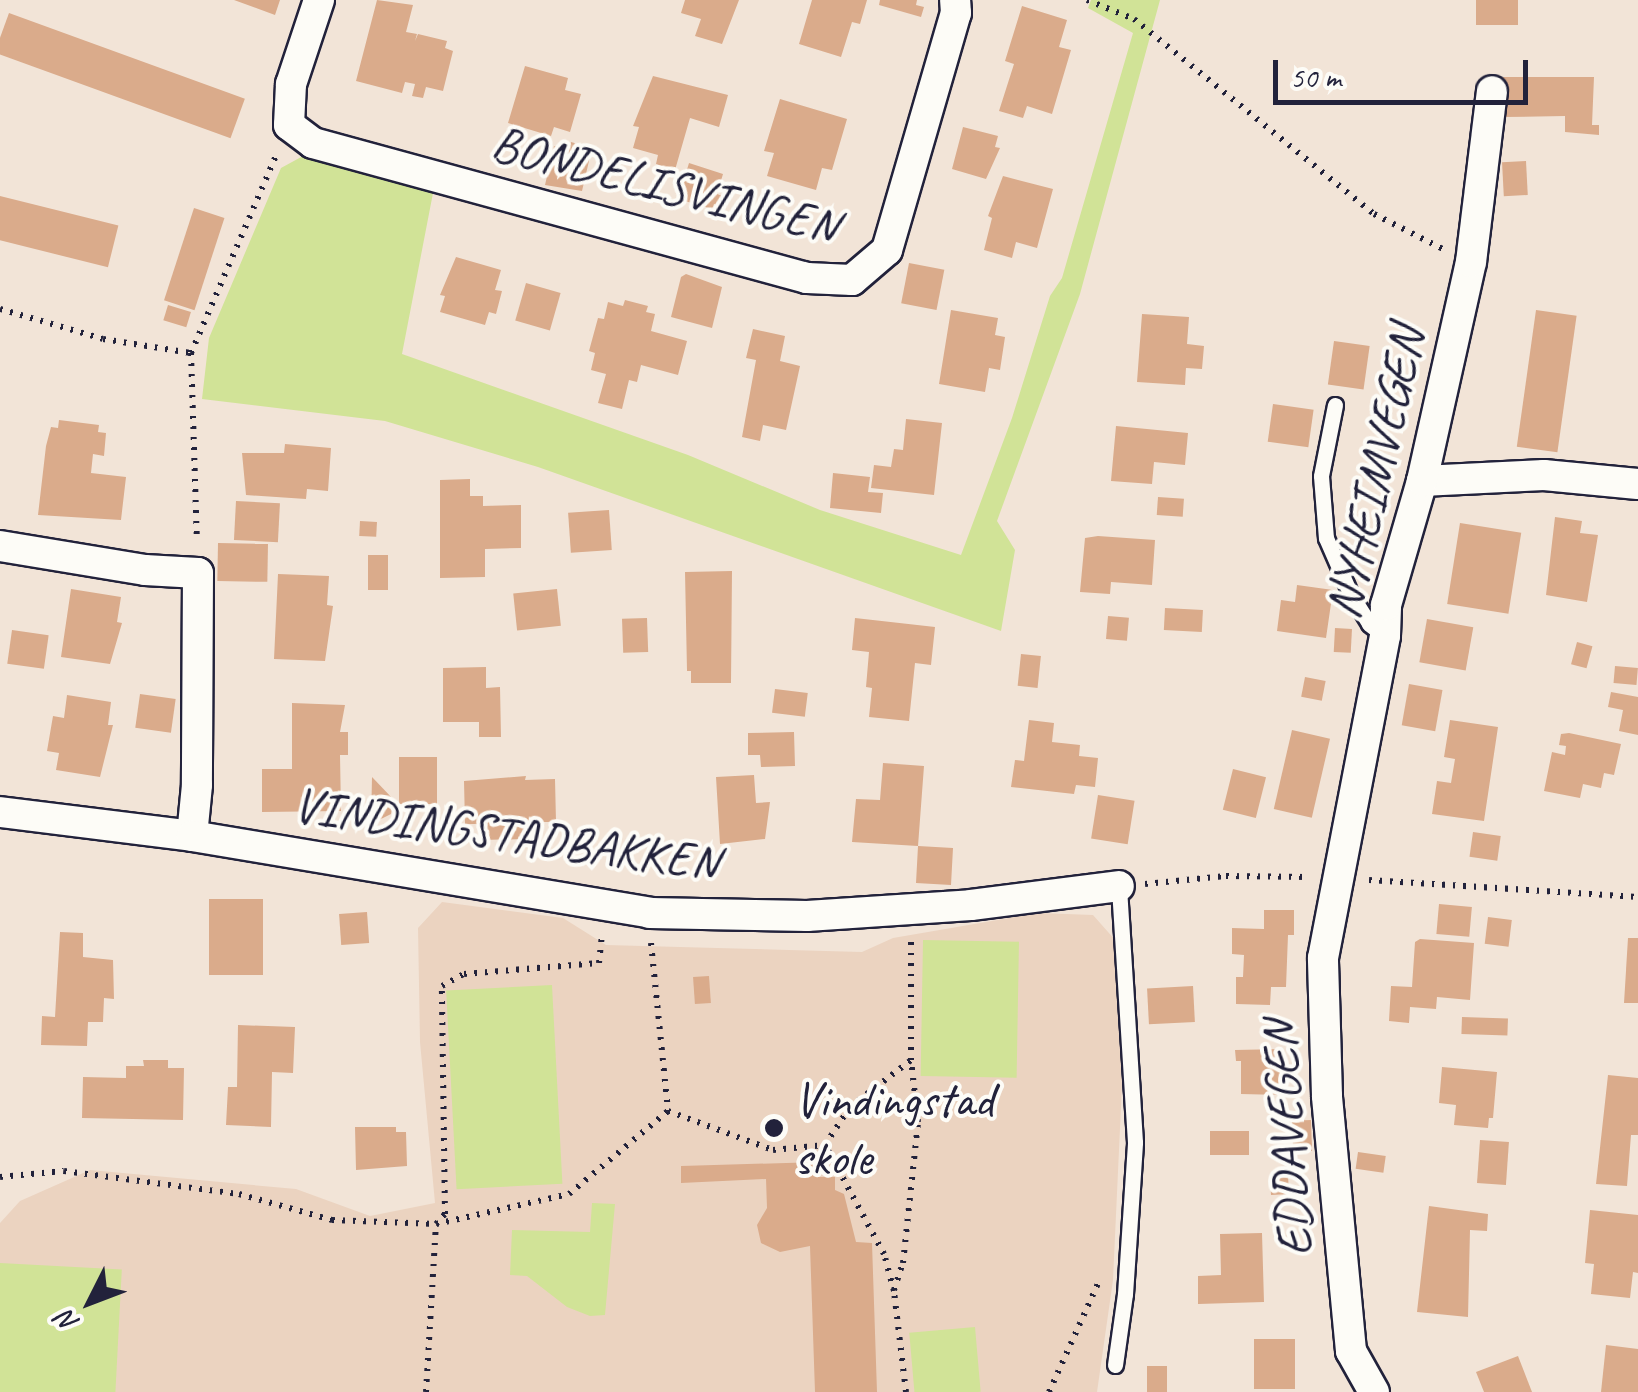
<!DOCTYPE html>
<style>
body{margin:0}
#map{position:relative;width:1638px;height:1392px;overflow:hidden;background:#f2e4d7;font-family:Caveat,sans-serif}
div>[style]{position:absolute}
.built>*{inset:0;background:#ebd3c0}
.green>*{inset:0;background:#d1e397;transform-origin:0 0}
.building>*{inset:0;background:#daab8b;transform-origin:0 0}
.path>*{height:6px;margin-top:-3px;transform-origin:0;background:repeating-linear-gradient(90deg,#22223b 0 2.5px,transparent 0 10.5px)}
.roads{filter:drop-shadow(2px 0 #22223b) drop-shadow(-2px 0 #22223b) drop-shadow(0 2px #22223b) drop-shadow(0 -2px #22223b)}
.lane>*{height:15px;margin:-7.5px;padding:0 7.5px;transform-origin:7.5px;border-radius:7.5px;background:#fdfcf7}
.street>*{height:30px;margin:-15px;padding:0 15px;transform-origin:15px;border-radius:15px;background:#fdfcf7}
.dots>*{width:28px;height:28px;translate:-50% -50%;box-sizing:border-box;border:5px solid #fdfcf7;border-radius:50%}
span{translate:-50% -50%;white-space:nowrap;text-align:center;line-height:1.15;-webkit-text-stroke:8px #fdfcf7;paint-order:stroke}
.street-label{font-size:50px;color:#22223b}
.poi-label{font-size:50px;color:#22223b}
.left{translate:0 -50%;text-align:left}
.north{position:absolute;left:40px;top:1252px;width:100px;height:100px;-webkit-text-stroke:8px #fdfcf7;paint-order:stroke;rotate:228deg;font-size:28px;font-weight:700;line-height:40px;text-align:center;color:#22223b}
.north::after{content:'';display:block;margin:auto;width:35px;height:45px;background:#22223b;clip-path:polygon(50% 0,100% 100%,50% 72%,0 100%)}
.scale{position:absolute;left:1273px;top:60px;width:255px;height:45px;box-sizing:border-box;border:5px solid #22223b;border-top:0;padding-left:12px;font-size:30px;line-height:35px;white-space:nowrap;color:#22223b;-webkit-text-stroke:8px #fdfcf7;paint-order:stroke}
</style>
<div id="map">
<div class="built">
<div style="clip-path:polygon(442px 902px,563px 918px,606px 945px,862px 952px,893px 938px,1038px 913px,1093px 915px,1116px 941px,1122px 1085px,1113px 1280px,1097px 1392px,0 1392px,0 1223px,20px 1201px,90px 1170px,296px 1189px,370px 1216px,435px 1203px,420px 1042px,418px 928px)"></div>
</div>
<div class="green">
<div style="clip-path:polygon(1091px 0,1160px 0,1080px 294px,997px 521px,1015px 550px,1001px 631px,538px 467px,385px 421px,202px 399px,209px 338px,281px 168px,303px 156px,433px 193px,402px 354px,688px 455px,820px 510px,961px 555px,1012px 418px,1050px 296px,1062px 278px,1133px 33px,1088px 8px)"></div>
<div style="left:923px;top:940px;width:96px;height:136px;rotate:1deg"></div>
<div style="left:552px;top:985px;width:199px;height:106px;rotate:87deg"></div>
<div style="clip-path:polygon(592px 1203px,615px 1204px,605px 1315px,590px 1316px,567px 1307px,527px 1276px,510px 1275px,512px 1230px,590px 1232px)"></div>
<div style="left:0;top:1263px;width:122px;height:129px;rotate:3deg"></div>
<div style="left:975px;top:1327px;width:65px;height:66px;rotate:85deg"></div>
</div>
<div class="building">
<div style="clip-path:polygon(234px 0,280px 0,275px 15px)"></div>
<div style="clip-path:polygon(377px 0,413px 5px,406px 32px,417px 34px,415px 41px,418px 34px,447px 41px,445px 48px,453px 51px,443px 91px,426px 87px,423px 98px,412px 96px,415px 84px,405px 82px,402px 93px,356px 81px)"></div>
<div style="clip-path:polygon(685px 0,739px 0,722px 44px,695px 36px,701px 19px,681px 13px)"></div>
<div style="clip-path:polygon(812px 0,867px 0,860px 24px,852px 22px,841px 57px,799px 44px)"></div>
<div style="clip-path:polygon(880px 0,917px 0,916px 5px,924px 7px,921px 17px,879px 5px)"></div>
<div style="left:1476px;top:0;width:42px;height:25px"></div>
<div style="clip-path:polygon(1022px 6px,1067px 20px,1059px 47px,1071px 50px,1052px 114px,1027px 106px,1023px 118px,999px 111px,1014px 64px,1005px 61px)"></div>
<div style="left:9px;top:13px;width:251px;height:42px;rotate:20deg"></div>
<div style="clip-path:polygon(525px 66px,568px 78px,565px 90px,581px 94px,570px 132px,554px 127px,551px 136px,508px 123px)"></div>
<div style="clip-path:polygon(653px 76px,728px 95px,719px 127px,690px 118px,675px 170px,656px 164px,658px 155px,633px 148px,639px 127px,633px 126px)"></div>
<div style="clip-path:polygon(1503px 77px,1594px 77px,1592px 125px,1599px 125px,1599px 135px,1565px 132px,1565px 116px,1503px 117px)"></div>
<div style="clip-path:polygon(780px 99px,847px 119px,832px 170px,822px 168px,816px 190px,767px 176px,774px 153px,764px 151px)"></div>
<div style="clip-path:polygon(963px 127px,998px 136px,995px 147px,1000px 148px,986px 179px,952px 169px)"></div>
<div style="clip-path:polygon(571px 142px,592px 148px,582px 191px,545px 185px,554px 146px,569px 150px)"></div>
<div style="left:1526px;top:161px;width:34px;height:24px;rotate:87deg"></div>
<div style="clip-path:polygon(689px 163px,723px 174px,717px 194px,728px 198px,726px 207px,714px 204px,712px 209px,678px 199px)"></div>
<div style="clip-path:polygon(1003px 176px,1053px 189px,1037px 248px,1016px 242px,1012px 258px,984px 250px,992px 218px,988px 216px)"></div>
<div style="left:0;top:196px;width:122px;height:43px;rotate:14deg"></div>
<div style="left:194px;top:208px;width:32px;height:97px;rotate:18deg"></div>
<div style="clip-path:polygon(456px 257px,501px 270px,495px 290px,502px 291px,496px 314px,489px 312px,485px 325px,440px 312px,445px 296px,440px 295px)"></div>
<div style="left:909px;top:263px;width:36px;height:41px;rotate:11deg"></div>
<div style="clip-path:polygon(686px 274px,722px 287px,712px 328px,671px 317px,681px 277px)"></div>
<div style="left:526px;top:283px;width:36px;height:39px;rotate:16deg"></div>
<div style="clip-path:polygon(625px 300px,648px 306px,646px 312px,655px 314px,651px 331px,687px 341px,678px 375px,641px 365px,637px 382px,629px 380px,622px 409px,598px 403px,606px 374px,591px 370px,595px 353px,589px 351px,598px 318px,604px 319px,608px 302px,623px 306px)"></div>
<div style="left:168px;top:305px;width:24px;height:16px;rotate:17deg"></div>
<div style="clip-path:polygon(951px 310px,998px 318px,995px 335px,1005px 337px,1000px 370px,989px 368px,985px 392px,939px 384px)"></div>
<div style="left:1536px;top:310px;width:41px;height:138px;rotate:8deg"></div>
<div style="clip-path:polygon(1142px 314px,1189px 317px,1187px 344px,1204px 346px,1202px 369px,1186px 368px,1185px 385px,1137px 382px)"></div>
<div style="clip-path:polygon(753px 329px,785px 336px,780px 361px,800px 366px,786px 430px,763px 425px,760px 441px,742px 437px,756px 360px,746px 358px)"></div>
<div style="left:1334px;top:341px;width:36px;height:44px;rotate:8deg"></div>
<div style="left:1273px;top:404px;width:41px;height:38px;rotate:8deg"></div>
<div style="clip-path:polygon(906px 419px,942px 423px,934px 495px,871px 488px,874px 465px,891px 467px,894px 449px,903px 450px)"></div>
<div style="clip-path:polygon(59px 420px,99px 425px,98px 432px,106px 433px,104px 456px,93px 454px,91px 473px,126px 477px,121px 520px,38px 515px,46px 446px,51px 427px,58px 428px)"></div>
<div style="clip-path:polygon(1116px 426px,1188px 433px,1185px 465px,1154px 462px,1152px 484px,1111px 481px)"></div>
<div style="clip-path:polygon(285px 444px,331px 448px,328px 491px,307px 489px,306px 499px,246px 495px,242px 453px,284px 453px)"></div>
<div style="clip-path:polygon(833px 473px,870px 477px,868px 492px,883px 493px,881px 513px,830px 508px)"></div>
<div style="clip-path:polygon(470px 479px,470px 496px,483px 496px,483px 506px,521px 505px,521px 548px,485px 549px,485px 577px,440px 578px,440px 480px)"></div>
<div style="left:1158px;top:497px;width:26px;height:18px;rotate:4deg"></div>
<div style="left:236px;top:501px;width:44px;height:39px;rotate:3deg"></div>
<div style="left:609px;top:510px;width:40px;height:41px;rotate:86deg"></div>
<div style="clip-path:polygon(1555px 517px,1582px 521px,1580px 533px,1598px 535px,1587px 602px,1546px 595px)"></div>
<div style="left:360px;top:521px;width:17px;height:15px;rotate:3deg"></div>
<div style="left:1460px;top:523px;width:62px;height:82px;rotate:9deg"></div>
<div style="clip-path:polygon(1098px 536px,1155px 540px,1152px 585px,1111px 582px,1110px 594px,1080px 592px,1085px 538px)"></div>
<div style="left:218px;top:543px;width:50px;height:38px;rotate:1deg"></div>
<div style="left:368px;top:555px;width:20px;height:35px"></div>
<div style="clip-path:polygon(732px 571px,731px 683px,691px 683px,691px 671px,687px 671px,685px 572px)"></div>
<div style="clip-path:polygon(278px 574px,329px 576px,327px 605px,333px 606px,325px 661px,274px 659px)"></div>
<div style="clip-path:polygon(1297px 585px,1333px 590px,1326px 638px,1277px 631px,1281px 600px,1295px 602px)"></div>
<div style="clip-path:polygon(71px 589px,121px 597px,117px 622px,122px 623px,110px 664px,61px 657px)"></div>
<div style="left:557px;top:589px;width:37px;height:44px;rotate:84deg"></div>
<div style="left:1165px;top:608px;width:38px;height:22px;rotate:3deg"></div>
<div style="left:1108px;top:616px;width:21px;height:23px;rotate:5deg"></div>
<div style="left:647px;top:618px;width:34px;height:25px;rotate:88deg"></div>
<div style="clip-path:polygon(855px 618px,935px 627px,931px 665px,915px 663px,909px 721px,869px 717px,872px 688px,866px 687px,869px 652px,852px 650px)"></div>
<div style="left:1427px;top:619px;width:47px;height:44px;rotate:10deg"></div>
<div style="left:1335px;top:628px;width:17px;height:24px;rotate:3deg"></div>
<div style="left:12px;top:630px;width:37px;height:34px;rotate:8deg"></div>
<div style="left:1577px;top:642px;width:16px;height:23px;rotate:15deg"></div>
<div style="left:1021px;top:654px;width:20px;height:32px;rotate:6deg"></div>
<div style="left:1615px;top:666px;width:23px;height:17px;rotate:5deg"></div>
<div style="clip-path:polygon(486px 667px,486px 688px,500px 687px,501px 737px,479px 737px,479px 722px,443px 722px,443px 668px)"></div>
<div style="left:1305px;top:677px;width:21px;height:20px;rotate:11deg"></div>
<div style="left:1409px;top:684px;width:34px;height:42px;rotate:10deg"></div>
<div style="left:775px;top:689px;width:33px;height:24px;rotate:7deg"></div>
<div style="clip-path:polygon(1611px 692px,1638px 697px,1638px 735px,1619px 731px,1623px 710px,1608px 707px)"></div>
<div style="left:140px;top:694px;width:36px;height:34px;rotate:8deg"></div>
<div style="clip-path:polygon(67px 695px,111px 702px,108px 725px,113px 725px,100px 777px,56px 770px,59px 753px,47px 751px,53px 716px,64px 718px)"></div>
<div style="clip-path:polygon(292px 703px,345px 705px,340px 732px,348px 732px,348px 755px,340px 755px,341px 811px,262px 812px,262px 769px,292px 769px)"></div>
<div style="clip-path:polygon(1029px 720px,1054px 723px,1052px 742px,1080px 745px,1079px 756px,1098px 758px,1095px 787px,1076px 785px,1074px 794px,1011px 787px,1015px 760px,1024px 761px)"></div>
<div style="clip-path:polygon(1450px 720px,1498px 727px,1484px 821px,1432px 814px,1437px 781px,1451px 783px,1455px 759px,1444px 757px)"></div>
<div style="left:1292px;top:730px;width:39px;height:81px;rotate:13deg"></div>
<div style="clip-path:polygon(794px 732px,795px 766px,761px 767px,760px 755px,748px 755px,748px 733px)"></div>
<div style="clip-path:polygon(1569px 733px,1621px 744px,1614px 775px,1604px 773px,1601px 788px,1583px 784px,1580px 798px,1544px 791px,1552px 752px,1565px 755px,1566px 746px,1559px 745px,1561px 734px)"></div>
<div style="left:399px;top:757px;width:38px;height:47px"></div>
<div style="clip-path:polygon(883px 763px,924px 766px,918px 846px,953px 848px,951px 885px,916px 883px,918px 846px,852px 842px,856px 799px,880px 800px)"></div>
<div style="left:1233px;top:769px;width:34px;height:42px;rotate:14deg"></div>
<div style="clip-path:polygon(754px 775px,756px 803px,770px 802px,765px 839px,720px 844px,716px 777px)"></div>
<div style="clip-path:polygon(526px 776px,525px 780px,555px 779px,556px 822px,526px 822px,526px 839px,482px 840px,482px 824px,465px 824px,464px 781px)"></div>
<div style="clip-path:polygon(372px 777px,394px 800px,391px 814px,371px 824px)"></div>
<div style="left:1098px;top:795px;width:37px;height:44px;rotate:9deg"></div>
<div style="left:1473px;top:832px;width:28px;height:25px;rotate:8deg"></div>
<div style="left:209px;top:899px;width:54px;height:76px"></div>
<div style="left:1439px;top:904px;width:33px;height:30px;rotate:5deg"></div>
<div style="clip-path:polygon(1264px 910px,1294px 910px,1294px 935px,1288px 935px,1286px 987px,1271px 987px,1270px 1005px,1236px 1004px,1236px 977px,1243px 977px,1244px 955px,1232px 954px,1232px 928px,1264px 929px)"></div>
<div style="left:367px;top:912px;width:31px;height:28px;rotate:86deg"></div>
<div style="left:1488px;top:917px;width:24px;height:27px;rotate:7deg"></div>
<div style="clip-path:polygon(60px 932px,83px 933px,83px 957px,113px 960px,114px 999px,104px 998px,103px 1022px,88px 1022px,87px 1046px,41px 1045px,42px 1016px,55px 1017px)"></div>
<div style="clip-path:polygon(1628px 938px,1638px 938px,1638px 1003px,1624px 1003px)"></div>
<div style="clip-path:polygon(1420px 939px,1474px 943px,1470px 1000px,1437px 997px,1436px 1009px,1410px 1007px,1409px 1023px,1389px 1021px,1391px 986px,1412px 987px,1415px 942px)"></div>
<div style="left:709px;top:976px;width:27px;height:16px;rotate:86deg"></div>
<div style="left:1193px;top:986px;width:36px;height:46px;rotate:87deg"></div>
<div style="left:1462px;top:1017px;width:46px;height:17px;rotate:2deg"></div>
<div style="clip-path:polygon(238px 1025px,295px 1027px,293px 1073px,272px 1072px,271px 1127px,226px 1125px,228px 1087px,237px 1087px)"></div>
<div style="clip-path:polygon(1283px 1049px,1283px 1095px,1241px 1094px,1241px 1061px,1236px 1061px,1235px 1050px)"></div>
<div style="clip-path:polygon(143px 1060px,168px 1060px,168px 1068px,184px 1068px,183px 1120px,82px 1118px,83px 1077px,126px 1078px,126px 1066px,144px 1066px)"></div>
<div style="clip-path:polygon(1442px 1067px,1497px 1072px,1493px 1118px,1489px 1118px,1488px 1128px,1454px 1125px,1456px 1105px,1439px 1103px)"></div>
<div style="clip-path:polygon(1608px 1075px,1638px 1078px,1638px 1135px,1631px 1135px,1627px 1186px,1596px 1184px)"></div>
<div style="left:1311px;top:1120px;width:31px;height:19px;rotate:88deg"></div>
<div style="clip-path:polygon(355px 1127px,396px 1127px,396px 1132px,406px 1132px,407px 1166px,356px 1170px)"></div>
<div style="left:1249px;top:1131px;width:24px;height:39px;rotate:90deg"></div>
<div style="left:1480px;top:1140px;width:29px;height:43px;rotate:4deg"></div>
<div style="left:1358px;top:1152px;width:28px;height:17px;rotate:8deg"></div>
<div style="clip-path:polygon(819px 1162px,819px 1177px,835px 1177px,835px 1190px,844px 1194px,856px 1242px,872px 1243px,877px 1392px,815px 1392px,810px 1246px,780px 1252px,761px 1243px,757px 1225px,767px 1208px,766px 1179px,681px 1183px,681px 1166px)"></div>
<div style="left:1288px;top:1175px;width:19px;height:18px;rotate:87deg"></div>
<div style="clip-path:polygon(1429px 1206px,1488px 1214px,1487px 1231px,1470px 1230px,1468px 1317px,1417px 1312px)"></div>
<div style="clip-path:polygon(1590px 1210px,1638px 1215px,1638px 1273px,1633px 1272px,1630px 1298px,1591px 1294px,1594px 1264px,1585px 1263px)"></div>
<div style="clip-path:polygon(1262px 1233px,1264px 1302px,1198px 1304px,1198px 1276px,1221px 1275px,1220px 1234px)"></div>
<div style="left:1254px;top:1339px;width:41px;height:50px"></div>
<div style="clip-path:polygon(1606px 1345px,1638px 1349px,1638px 1392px,1601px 1392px)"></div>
<div style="clip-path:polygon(1518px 1356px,1532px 1392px,1484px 1392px,1476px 1372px)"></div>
<div style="left:1147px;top:1366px;width:20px;height:26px"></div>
</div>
<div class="path">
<div style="left:1087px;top:0;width:51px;rotate:22deg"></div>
<div style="left:1134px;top:19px;width:309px;rotate:39.1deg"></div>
<div style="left:1374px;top:214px;width:77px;rotate:26.9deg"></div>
<div style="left:0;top:309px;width:107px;rotate:16.2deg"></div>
<div style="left:103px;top:339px;width:89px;rotate:9deg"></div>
<div style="left:191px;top:353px;width:218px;rotate:-66.7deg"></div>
<div style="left:191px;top:353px;width:189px;rotate:88.2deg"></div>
<div style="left:1369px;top:880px;width:270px;rotate:3.6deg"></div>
<div style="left:1145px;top:884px;width:81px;rotate:-5.6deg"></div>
<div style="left:1226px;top:876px;width:81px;rotate:0.7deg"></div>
<div style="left:651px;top:943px;width:169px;rotate:84.2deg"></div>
<div style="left:668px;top:1111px;width:112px;rotate:20.4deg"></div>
<div style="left:773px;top:1150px;width:52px;rotate:-5.5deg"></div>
<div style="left:0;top:1177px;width:64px;rotate:-5.4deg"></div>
<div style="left:64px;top:1171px;width:177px;rotate:7.5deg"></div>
<div style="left:239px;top:1194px;width:97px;rotate:15.6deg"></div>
<div style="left:332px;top:1220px;width:104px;rotate:2.2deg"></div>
<div style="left:436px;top:1224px;width:13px;rotate:-48deg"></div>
<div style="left:445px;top:1214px;width:228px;rotate:-90.8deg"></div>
<div style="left:442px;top:986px;width:25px;rotate:-29deg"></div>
<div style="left:464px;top:974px;width:135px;rotate:-4.7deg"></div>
<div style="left:599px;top:963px;width:31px;rotate:-84deg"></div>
<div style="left:894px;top:1290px;width:28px;rotate:-72deg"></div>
<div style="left:903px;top:1263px;width:142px;rotate:-83.9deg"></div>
<div style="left:918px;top:1122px;width:62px;rotate:-96.4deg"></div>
<div style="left:911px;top:1060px;width:124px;rotate:-90deg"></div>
<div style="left:426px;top:1392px;width:168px;rotate:-86.6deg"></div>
<div style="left:436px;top:1224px;width:136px;rotate:-12.7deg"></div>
<div style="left:569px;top:1194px;width:129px;rotate:-40deg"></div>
<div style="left:906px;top:1392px;width:102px;rotate:-96.8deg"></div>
<div style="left:894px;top:1291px;width:38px;rotate:-105deg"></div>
<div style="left:884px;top:1254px;width:124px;rotate:-118.4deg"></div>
<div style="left:825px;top:1145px;width:45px;rotate:-56.7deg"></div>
<div style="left:850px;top:1107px;width:77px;rotate:-37.6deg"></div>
<div style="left:1049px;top:1392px;width:124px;rotate:-65.7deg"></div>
</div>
<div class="roads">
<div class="lane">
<div style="left:1335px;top:405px;width:72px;rotate:101.2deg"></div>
<div style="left:1321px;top:476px;width:62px;rotate:85.4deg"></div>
<div style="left:1326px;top:538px;width:60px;rotate:66.4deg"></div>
<div style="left:1350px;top:593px;width:36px;rotate:58deg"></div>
<div style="left:1369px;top:624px;width:20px;rotate:37deg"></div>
<div style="left:1115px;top:1365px;width:72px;rotate:-82deg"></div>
<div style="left:1125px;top:1294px;width:152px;rotate:-86.2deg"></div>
<div style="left:1135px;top:1142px;width:256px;rotate:-93.6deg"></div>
</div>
<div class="street">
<div style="left:319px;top:0;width:89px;rotate:108.4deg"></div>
<div style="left:291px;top:84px;width:41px;rotate:92.8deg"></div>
<div style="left:289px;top:125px;width:30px;rotate:37deg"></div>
<div style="left:313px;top:143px;width:512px;rotate:15.28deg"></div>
<div style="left:807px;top:278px;width:45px;rotate:2.5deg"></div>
<div style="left:852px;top:280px;width:46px;rotate:-40.6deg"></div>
<div style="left:887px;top:250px;width:247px;rotate:-73.8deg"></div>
<div style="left:956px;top:13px;width:13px;rotate:-94deg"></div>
<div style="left:1422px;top:481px;width:122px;rotate:-2.8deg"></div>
<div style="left:1544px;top:475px;width:94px;rotate:5.5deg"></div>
<div style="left:0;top:546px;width:147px;rotate:9.4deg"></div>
<div style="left:145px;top:570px;width:53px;rotate:3.2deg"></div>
<div style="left:198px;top:573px;width:212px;rotate:90.3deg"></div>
<div style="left:197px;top:785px;width:51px;rotate:95.6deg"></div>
<div style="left:0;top:812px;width:193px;rotate:7.1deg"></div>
<div style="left:192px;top:836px;width:464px;rotate:9.5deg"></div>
<div style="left:650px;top:913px;width:157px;rotate:1.1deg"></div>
<div style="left:807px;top:916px;width:164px;rotate:-3.8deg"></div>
<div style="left:971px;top:905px;width:149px;rotate:-7.3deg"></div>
<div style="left:1374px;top:1392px;width:47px;rotate:-119.3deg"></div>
<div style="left:1351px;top:1351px;width:256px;rotate:-95.4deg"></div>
<div style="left:1327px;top:1096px;width:138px;rotate:-91.7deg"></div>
<div style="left:1323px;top:958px;width:328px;rotate:-79.1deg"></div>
<div style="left:1385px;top:636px;width:31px;rotate:-88deg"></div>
<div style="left:1386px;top:605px;width:129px;rotate:-73.8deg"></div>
<div style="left:1422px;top:481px;width:224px;rotate:-77.4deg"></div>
<div style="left:1471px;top:262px;width:172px;rotate:-83deg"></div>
</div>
</div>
<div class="dots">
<div style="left:774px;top:1128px;background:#22223b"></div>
</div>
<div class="street-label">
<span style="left:665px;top:185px;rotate:14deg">BONDELISVINGEN</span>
<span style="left:1375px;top:473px;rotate:-77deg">NYHEIMVEGEN</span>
<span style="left:506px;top:834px;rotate:8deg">VINDINGSTADBAKKEN</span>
<span style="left:1287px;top:1139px;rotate:-94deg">EDDAVEGEN</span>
</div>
<div class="poi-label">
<span class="left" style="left:794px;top:1128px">Vindingstad<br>skole</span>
</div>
<div class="north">N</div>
<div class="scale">50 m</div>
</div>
